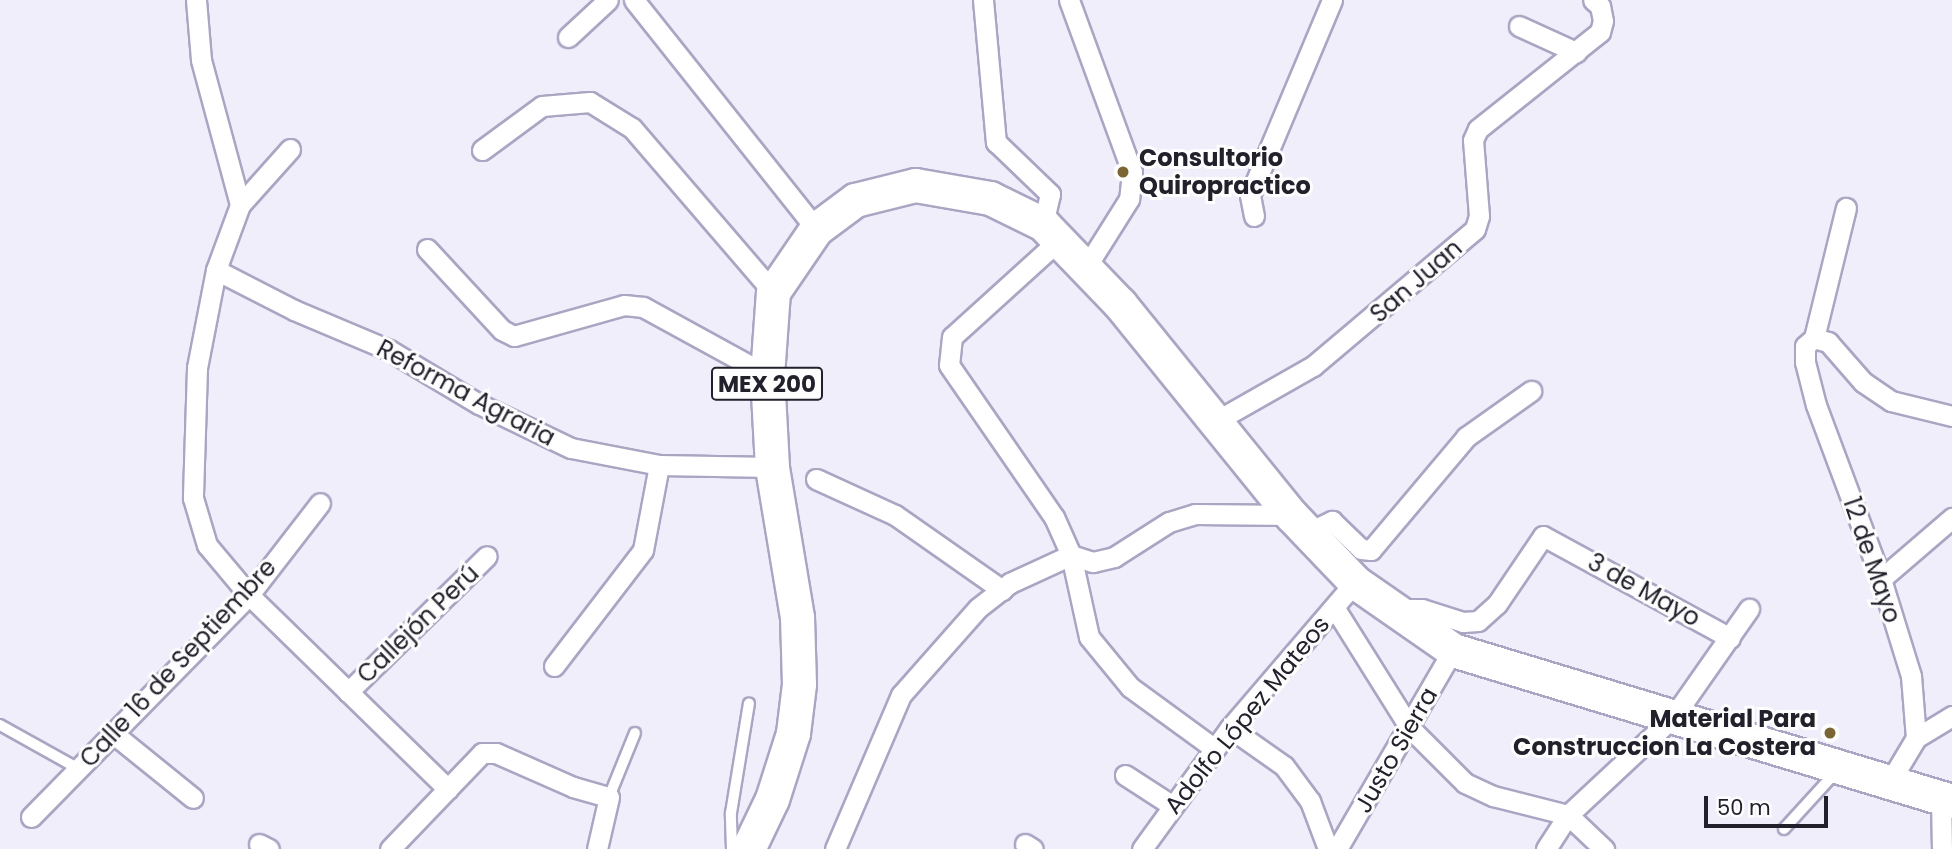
<!DOCTYPE html>
<meta charset="utf-8">
<style>
body{margin:0}
#map{position:relative;width:1952px;height:849px;overflow:hidden;background:#f0eefa;font-family:Poppins,sans-serif}
div>[style]{position:absolute}
.roads{filter:drop-shadow(2px 0 #aba5c3) drop-shadow(-2px 0 #aba5c3) drop-shadow(0 2px #aba5c3) drop-shadow(0 -2px #aba5c3)}
.service>*{height:10px;margin:-5px;padding:0 5px;transform-origin:5px;border-radius:5px;background:#fff}
.minor>*{height:19px;margin:-9.5px;padding:0 9.5px;transform-origin:9.5px;border-radius:9.5px;background:#fff}
.trunk>*{height:33px;margin:-16.5px;padding:0 16.5px;transform-origin:16.5px;border-radius:16.5px;background:#fff}
.dots>*{width:19px;height:19px;translate:-50% -50%;box-sizing:border-box;border:4px solid #fdfdfd;border-radius:50%}
span{translate:-50% -50%;white-space:nowrap;text-align:center;line-height:1.15;-webkit-text-stroke:6px #fdfdfd;paint-order:stroke}
.shield-label span{padding:2px 5px;background:#fdfdfd;border:2px solid;border-radius:5px;-webkit-text-stroke-width:0}
.shield-label{font-size:23px;color:#22202b;font-weight:700}
.poi-label{font-size:24px;color:#22202b;font-weight:700}
.left{translate:0 -50%;text-align:left}
.right{translate:-100% -50%;text-align:right}
.street-label{font-size:24px;color:#22202b}
.scale{position:absolute;left:1704px;top:796px;width:124px;height:32px;box-sizing:border-box;border:4px solid #22202b;border-top:0;padding-left:9px;font-size:21px;line-height:24px;white-space:nowrap;color:#22202b;-webkit-text-stroke:5px #fdfdfd;paint-order:stroke}
</style>
<div id="map">
<div class="roads">
<div class="service">
<div style="left:0;top:725px;width:90px;rotate:29.1deg"></div>
<div style="left:609px;top:797px;width:69px;rotate:-67.9deg"></div>
<div style="left:1784px;top:829px;width:76px;rotate:-47.7deg"></div>
<div style="left:732px;top:849px;width:36px;rotate:-92deg"></div>
<div style="left:731px;top:813px;width:111px;rotate:-80.7deg"></div>
</div>
<div class="minor">
<div style="left:196px;top:0;width:60px;rotate:85.2deg"></div>
<div style="left:201px;top:60px;width:150px;rotate:74.9deg"></div>
<div style="left:240px;top:205px;width:69px;rotate:110.3deg"></div>
<div style="left:216px;top:270px;width:100px;rotate:101deg"></div>
<div style="left:197px;top:368px;width:130px;rotate:91.8deg"></div>
<div style="left:193px;top:498px;width:49px;rotate:73.4deg"></div>
<div style="left:207px;top:545px;width:65px;rotate:50deg"></div>
<div style="left:249px;top:595px;width:278px;rotate:44.3deg"></div>
<div style="left:634px;top:0;width:293px;rotate:51.5deg"></div>
<div style="left:983px;top:0;width:143px;rotate:84.8deg"></div>
<div style="left:996px;top:142px;width:75px;rotate:43.9deg"></div>
<div style="left:1050px;top:194px;width:31px;rotate:103deg"></div>
<div style="left:1069px;top:0;width:183px;rotate:69.9deg"></div>
<div style="left:1132px;top:172px;width:27px;rotate:96deg"></div>
<div style="left:1129px;top:199px;width:83px;rotate:122.2deg"></div>
<div style="left:1519px;top:26px;width:63px;rotate:24.5deg"></div>
<div style="left:568px;top:37px;width:54px;rotate:-42.8deg"></div>
<div style="left:482px;top:150px;width:74px;rotate:-36.3deg"></div>
<div style="left:542px;top:106px;width:48px;rotate:-4.8deg"></div>
<div style="left:590px;top:102px;width:49px;rotate:31.8deg"></div>
<div style="left:632px;top:128px;width:216px;rotate:49.3deg"></div>
<div style="left:240px;top:205px;width:75px;rotate:-48.2deg"></div>
<div style="left:1254px;top:216px;width:21px;rotate:-101deg"></div>
<div style="left:1250px;top:195px;width:212px;rotate:-67.2deg"></div>
<div style="left:1059px;top:240px;width:144px;rotate:137.8deg"></div>
<div style="left:952px;top:337px;width:28px;rotate:96deg"></div>
<div style="left:949px;top:365px;width:185px;rotate:55.4deg"></div>
<div style="left:1054px;top:517px;width:42px;rotate:65.9deg"></div>
<div style="left:1071px;top:555px;width:84px;rotate:77.6deg"></div>
<div style="left:1089px;top:637px;width:65px;rotate:50.6deg"></div>
<div style="left:1130px;top:687px;width:105px;rotate:36.1deg"></div>
<div style="left:427px;top:249px;width:110px;rotate:47.2deg"></div>
<div style="left:502px;top:330px;width:13px;rotate:27deg"></div>
<div style="left:514px;top:336px;width:114px;rotate:-15.7deg"></div>
<div style="left:624px;top:305px;width:19px;rotate:6deg"></div>
<div style="left:643px;top:307px;width:141px;rotate:28.7deg"></div>
<div style="left:216px;top:270px;width:88px;rotate:27.1deg"></div>
<div style="left:294px;top:310px;width:103px;rotate:22.8deg"></div>
<div style="left:389px;top:350px;width:105px;rotate:31deg"></div>
<div style="left:479px;top:404px;width:102px;rotate:25.6deg"></div>
<div style="left:571px;top:448px;width:90px;rotate:10.9deg"></div>
<div style="left:659px;top:465px;width:113px;rotate:1deg"></div>
<div style="left:1814px;top:338px;width:12px;rotate:138deg"></div>
<div style="left:1805px;top:346px;width:16px;rotate:90deg"></div>
<div style="left:1805px;top:362px;width:44px;rotate:75.7deg"></div>
<div style="left:1816px;top:405px;width:186px;rotate:69.5deg"></div>
<div style="left:1881px;top:579px;width:102px;rotate:72.8deg"></div>
<div style="left:1911px;top:676px;width:62px;rotate:85.4deg"></div>
<div style="left:1916px;top:738px;width:52px;rotate:121deg"></div>
<div style="left:1814px;top:338px;width:15px;rotate:16deg"></div>
<div style="left:1828px;top:342px;width:53px;rotate:48.8deg"></div>
<div style="left:1863px;top:382px;width:34px;rotate:34deg"></div>
<div style="left:1891px;top:401px;width:63px;rotate:13.8deg"></div>
<div style="left:1814px;top:338px;width:134px;rotate:-76.2deg"></div>
<div style="left:1216px;top:421px;width:112px;rotate:-29.6deg"></div>
<div style="left:1313px;top:366px;width:212px;rotate:-40.2deg"></div>
<div style="left:1475px;top:229px;width:14px;rotate:-73deg"></div>
<div style="left:1479px;top:216px;width:76px;rotate:-94.5deg"></div>
<div style="left:1473px;top:140px;width:12px;rotate:-66deg"></div>
<div style="left:1478px;top:129px;width:156px;rotate:-38.5deg"></div>
<div style="left:1600px;top:32px;width:11px;rotate:-75deg"></div>
<div style="left:1603px;top:21px;width:15px;rotate:-101deg"></div>
<div style="left:1600px;top:6px;width:9px;rotate:-139deg"></div>
<div style="left:816px;top:479px;width:87px;rotate:24.5deg"></div>
<div style="left:895px;top:515px;width:131px;rotate:35deg"></div>
<div style="left:1307px;top:533px;width:28px;rotate:-26deg"></div>
<div style="left:1332px;top:521px;width:40px;rotate:44deg"></div>
<div style="left:1361px;top:549px;width:10px;rotate:6deg"></div>
<div style="left:1371px;top:550px;width:148px;rotate:-49.9deg"></div>
<div style="left:1466px;top:437px;width:80px;rotate:-35.3deg"></div>
<div style="left:1881px;top:579px;width:94px;rotate:-40.7deg"></div>
<div style="left:1334px;top:607px;width:143px;rotate:57.9deg"></div>
<div style="left:1410px;top:728px;width:78px;rotate:45deg"></div>
<div style="left:1465px;top:783px;width:31px;rotate:25deg"></div>
<div style="left:1493px;top:796px;width:77px;rotate:14.2deg"></div>
<div style="left:1568px;top:815px;width:50px;rotate:43.4deg"></div>
<div style="left:1400px;top:609px;width:22px"></div>
<div style="left:1422px;top:609px;width:43px;rotate:17.6deg"></div>
<div style="left:1463px;top:622px;width:15px;rotate:-4deg"></div>
<div style="left:1478px;top:621px;width:25px;rotate:-42deg"></div>
<div style="left:1497px;top:604px;width:82px;rotate:-55.9deg"></div>
<div style="left:1543px;top:536px;width:213px;rotate:28.6deg"></div>
<div style="left:554px;top:666px;width:146px;rotate:-52.5deg"></div>
<div style="left:643px;top:550px;width:86px;rotate:-79.3deg"></div>
<div style="left:348px;top:692px;width:194px;rotate:-44.4deg"></div>
<div style="left:1230px;top:728px;width:66px;rotate:35.1deg"></div>
<div style="left:1284px;top:766px;width:44px;rotate:53.4deg"></div>
<div style="left:1310px;top:801px;width:51px;rotate:69.4deg"></div>
<div style="left:115px;top:735px;width:100px;rotate:38.9deg"></div>
<div style="left:1916px;top:738px;width:42px;rotate:-31.4deg"></div>
<div style="left:1125px;top:775px;width:57px;rotate:32.9deg"></div>
<div style="left:1941px;top:798px;width:51px;rotate:88.9deg"></div>
<div style="left:31px;top:817px;width:311px;rotate:-45.5deg"></div>
<div style="left:249px;top:595px;width:116px;rotate:-52.3deg"></div>
<div style="left:259px;top:844px;width:11px;rotate:27deg"></div>
<div style="left:1025px;top:844px;width:9px;rotate:32deg"></div>
<div style="left:390px;top:849px;width:133px;rotate:-46.2deg"></div>
<div style="left:482px;top:753px;width:14px"></div>
<div style="left:496px;top:753px;width:84px;rotate:23.8deg"></div>
<div style="left:573px;top:787px;width:37px;rotate:16deg"></div>
<div style="left:609px;top:797px;width:53px;rotate:103deg"></div>
<div style="left:835px;top:849px;width:168px;rotate:-66.8deg"></div>
<div style="left:901px;top:695px;width:116px;rotate:-48.5deg"></div>
<div style="left:978px;top:608px;width:41px;rotate:-38deg"></div>
<div style="left:1010px;top:583px;width:67px;rotate:-24.7deg"></div>
<div style="left:1071px;top:555px;width:23px;rotate:18deg"></div>
<div style="left:1093px;top:562px;width:22px;rotate:-13deg"></div>
<div style="left:1114px;top:557px;width:65px;rotate:-32.5deg"></div>
<div style="left:1169px;top:522px;width:27px;rotate:-17deg"></div>
<div style="left:1195px;top:514px;width:96px;rotate:0.6deg"></div>
<div style="left:1142px;top:849px;width:150px;rotate:-54deg"></div>
<div style="left:1230px;top:728px;width:192px;rotate:-49.4deg"></div>
<div style="left:1337px;top:849px;width:230px;rotate:-59.8deg"></div>
<div style="left:1546px;top:849px;width:40px;rotate:-57.1deg"></div>
<div style="left:1568px;top:815px;width:145px;rotate:-43deg"></div>
<div style="left:1674px;top:716px;width:131px;rotate:-55deg"></div>
</div>
<div class="trunk">
<div style="left:748px;top:849px;width:55px;rotate:-64.4deg"></div>
<div style="left:772px;top:799px;width:69px;rotate:-72.3deg"></div>
<div style="left:793px;top:733px;width:49px;rotate:-83deg"></div>
<div style="left:799px;top:684px;width:67px;rotate:-91.7deg"></div>
<div style="left:797px;top:617px;width:152px;rotate:-99.5deg"></div>
<div style="left:772px;top:467px;width:92px;rotate:-93.1deg"></div>
<div style="left:767px;top:375px;width:83px;rotate:-85.9deg"></div>
<div style="left:773px;top:292px;width:76px;rotate:-55.7deg"></div>
<div style="left:816px;top:229px;width:49px;rotate:-36.6deg"></div>
<div style="left:855px;top:200px;width:62px;rotate:-14deg"></div>
<div style="left:915px;top:185px;width:76px;rotate:9.8deg"></div>
<div style="left:990px;top:198px;width:59px;rotate:26.1deg"></div>
<div style="left:1043px;top:224px;width:111px;rotate:46.1deg"></div>
<div style="left:1120px;top:304px;width:272px;rotate:51deg"></div>
<div style="left:1291px;top:515px;width:93px;rotate:46.3deg"></div>
<div style="left:1355px;top:582px;width:119px;rotate:34.8deg"></div>
<div style="left:1453px;top:650px;width:521px;rotate:16.84deg"></div>
</div>
</div>
<div class="dots">
<div style="left:1123px;top:172px;background:#7b6535"></div>
<div style="left:1830px;top:733px;background:#7b6535"></div>
</div>
<div class="shield-label">
<span style="left:767px;top:384px">MEX 200</span>
</div>
<div class="poi-label">
<span class="left" style="left:1139px;top:172px">Consultorio<br>Quiropractico</span>
<span class="right" style="left:1816px;top:733px">Material Para<br>Construccion La Costera</span>
</div>
<div class="street-label">
<span style="left:1416px;top:281px;rotate:-41deg">San Juan</span>
<span style="left:466px;top:393px;rotate:28deg">Reforma Agraria</span>
<span style="left:1872px;top:560px;rotate:71deg">12 de Mayo</span>
<span style="left:1644px;top:590px;rotate:29deg">3 de Mayo</span>
<span style="left:418px;top:624px;rotate:-44deg">Callejón Perú</span>
<span style="left:178px;top:663px;rotate:-47deg">Calle 16 de Septiembre</span>
<span style="left:1247px;top:715px;rotate:-51deg">Adolfo López Mateos</span>
<span style="left:1396px;top:750px;rotate:-60deg">Justo Sierra</span>
</div>
<div class="scale">50 m</div>
</div>
